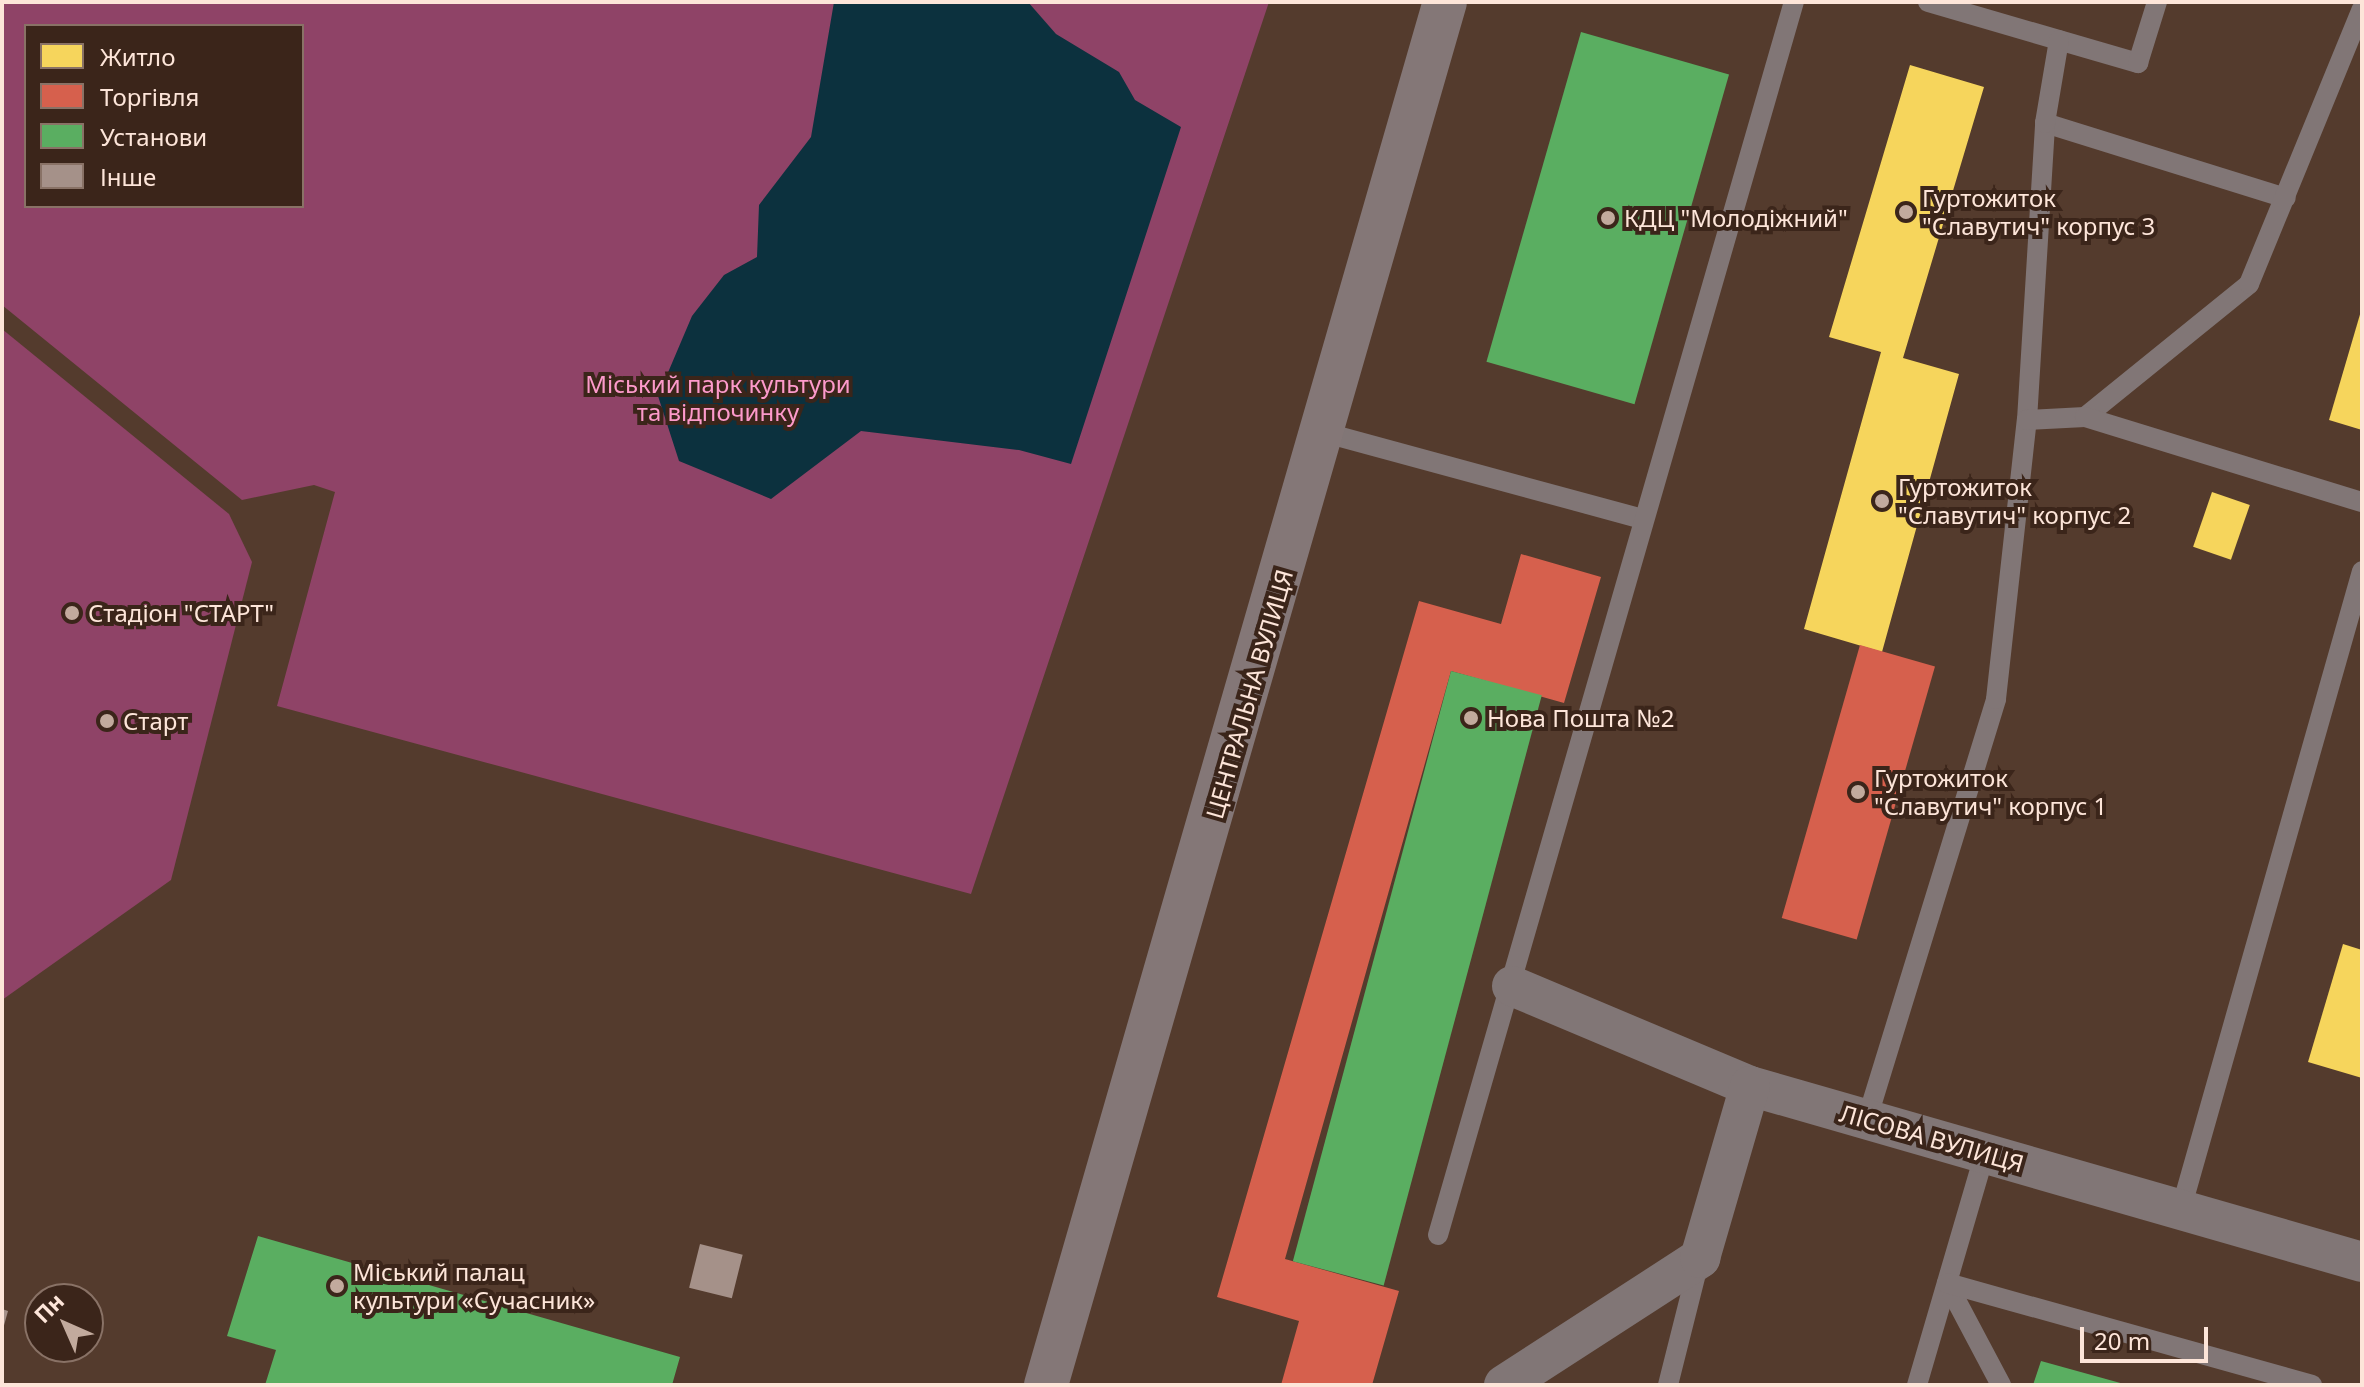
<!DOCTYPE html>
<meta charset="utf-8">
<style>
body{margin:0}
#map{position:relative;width:2364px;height:1387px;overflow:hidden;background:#543b2d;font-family:"Noto Sans",sans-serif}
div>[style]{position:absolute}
.green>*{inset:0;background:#8f4367}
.water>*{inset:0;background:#0c313e}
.homes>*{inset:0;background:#f6d55c;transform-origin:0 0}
.shops>*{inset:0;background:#d6604d;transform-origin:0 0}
.public>*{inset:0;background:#5aae61;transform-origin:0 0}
.building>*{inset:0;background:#a59189;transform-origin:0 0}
.lane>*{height:20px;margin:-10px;padding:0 10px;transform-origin:10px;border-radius:10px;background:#817676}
.street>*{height:40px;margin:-20px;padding:0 20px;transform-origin:20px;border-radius:20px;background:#817676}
.secondary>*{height:44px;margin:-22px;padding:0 22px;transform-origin:22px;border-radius:22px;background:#847777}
.dots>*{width:22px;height:22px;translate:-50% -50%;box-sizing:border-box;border:4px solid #3b251a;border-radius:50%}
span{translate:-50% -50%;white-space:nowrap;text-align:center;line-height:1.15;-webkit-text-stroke:8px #3b251a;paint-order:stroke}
.poi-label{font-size:24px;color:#fde5d9}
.left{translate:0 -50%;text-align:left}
.park-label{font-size:24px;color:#fd9acb}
.street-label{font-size:24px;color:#fde5d9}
.frame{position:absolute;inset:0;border:4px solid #fde5d9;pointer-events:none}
.legend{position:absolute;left:24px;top:24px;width:280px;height:184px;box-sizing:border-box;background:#3b251a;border:2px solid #897266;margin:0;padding:10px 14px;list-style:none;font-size:24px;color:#fde5d9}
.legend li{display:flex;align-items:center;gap:16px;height:40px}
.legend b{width:40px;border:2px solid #897266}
.north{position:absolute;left:24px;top:1283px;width:80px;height:80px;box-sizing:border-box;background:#3b251a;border:2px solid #897266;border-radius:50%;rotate:315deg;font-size:22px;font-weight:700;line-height:32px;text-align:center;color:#fde5d9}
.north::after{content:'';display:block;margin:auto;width:28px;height:36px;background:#c2aa9d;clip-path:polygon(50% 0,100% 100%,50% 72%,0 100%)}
.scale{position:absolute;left:2080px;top:1327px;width:128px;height:36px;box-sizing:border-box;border:4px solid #fde5d9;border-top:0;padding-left:10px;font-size:24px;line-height:28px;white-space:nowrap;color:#fde5d9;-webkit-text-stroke:6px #3b251a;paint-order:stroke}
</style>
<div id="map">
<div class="green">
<div style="clip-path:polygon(evenodd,2px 2px,1269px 2px,971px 894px,277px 706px,335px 492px,314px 485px,242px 500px,2px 305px,2px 2px,26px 26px,302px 26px,302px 206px,26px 206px,26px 26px)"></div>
<div style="clip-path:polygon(2px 329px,229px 514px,252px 562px,171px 880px,2px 1000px)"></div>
</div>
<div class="water">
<div style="clip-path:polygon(834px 2px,1028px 2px,1056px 34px,1119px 72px,1135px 100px,1181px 127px,1071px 464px,1019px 450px,861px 431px,771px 499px,679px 461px,658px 396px,692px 316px,724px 275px,757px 257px,759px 205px,811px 137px)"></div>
</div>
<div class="homes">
<div style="clip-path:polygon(1910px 65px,1984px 87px,1903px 358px,1959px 374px,1882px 652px,1804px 629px,1881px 352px,1829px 337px)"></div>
<div style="clip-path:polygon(2361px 311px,2362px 311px,2362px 430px,2329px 420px)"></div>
<div style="left:2212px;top:492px;width:40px;height:58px;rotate:19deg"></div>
<div style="clip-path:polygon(2343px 944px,2362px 950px,2362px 1078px,2308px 1062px)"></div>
</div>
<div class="shops">
<div style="clip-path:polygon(1521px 554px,1601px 577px,1564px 703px,1451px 671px,1285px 1259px,1399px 1291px,1372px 1385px,1281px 1385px,1299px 1321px,1217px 1297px,1419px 601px,1501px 624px)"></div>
<div style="left:1860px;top:645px;width:78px;height:284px;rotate:16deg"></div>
</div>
<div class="public">
<div style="left:1581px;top:32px;width:154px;height:343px;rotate:16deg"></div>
<div style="left:1451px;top:671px;width:94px;height:611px;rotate:15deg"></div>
<div style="clip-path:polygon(258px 1236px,680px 1357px,672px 1385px,265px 1385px,276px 1350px,227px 1336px)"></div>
<div style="clip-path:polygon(2041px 1361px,2124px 1384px,2124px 1385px,2033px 1385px)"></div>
</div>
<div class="building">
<div style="left:700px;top:1244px;width:44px;height:45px;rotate:14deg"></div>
<div style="clip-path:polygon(2px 1309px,8px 1311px,3px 1329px,2px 1329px)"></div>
</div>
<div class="lane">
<div style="left:1928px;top:2px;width:219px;rotate:16.2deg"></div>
<div style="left:2138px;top:63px;width:64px;rotate:-72.7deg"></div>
<div style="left:2045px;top:123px;width:252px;rotate:17.3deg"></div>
<div style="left:2085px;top:417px;width:211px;rotate:-39deg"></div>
<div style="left:2249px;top:284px;width:297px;rotate:-67.7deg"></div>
<div style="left:2027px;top:420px;width:298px;rotate:-86.5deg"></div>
<div style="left:2045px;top:123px;width:84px;rotate:-80.4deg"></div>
<div style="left:1326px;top:433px;width:327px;rotate:15.2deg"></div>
<div style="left:1867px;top:1119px;width:439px;rotate:-72.9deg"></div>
<div style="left:1996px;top:699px;width:281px;rotate:-83.7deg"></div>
<div style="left:2027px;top:420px;width:58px;rotate:-3deg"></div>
<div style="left:2085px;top:417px;width:290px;rotate:17.1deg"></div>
<div style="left:2181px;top:1209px;width:663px;rotate:-74.16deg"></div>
<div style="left:1438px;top:1235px;width:1283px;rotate:-73.9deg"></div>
<div style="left:1668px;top:1385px;width:127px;rotate:-75.9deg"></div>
<div style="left:1917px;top:1385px;width:242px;rotate:-73.7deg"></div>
<div style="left:2001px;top:1385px;width:115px;rotate:-117.9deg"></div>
<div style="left:1947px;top:1283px;width:379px;rotate:15.6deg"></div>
</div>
<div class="street">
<div style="left:1512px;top:986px;width:258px;rotate:22.8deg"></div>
<div style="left:1750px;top:1086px;width:637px;rotate:16.04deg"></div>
<div style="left:1504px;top:1385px;width:234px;rotate:-32.9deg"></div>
<div style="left:1700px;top:1258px;width:179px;rotate:-73.8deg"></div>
</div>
<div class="secondary">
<div style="left:1046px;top:1385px;width:1439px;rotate:-73.91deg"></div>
</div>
<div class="dots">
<div style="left:1906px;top:212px;background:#c2aa9d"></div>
<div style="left:1608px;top:218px;background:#c2aa9d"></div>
<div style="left:1882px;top:501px;background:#c2aa9d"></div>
<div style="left:72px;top:613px;background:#c2aa9d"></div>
<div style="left:1471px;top:718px;background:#c2aa9d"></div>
<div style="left:107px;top:721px;background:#c2aa9d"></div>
<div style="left:1858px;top:792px;background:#c2aa9d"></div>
<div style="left:337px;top:1286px;background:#c2aa9d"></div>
</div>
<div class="poi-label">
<span class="left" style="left:1922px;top:212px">Гуртожиток<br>"Славутич" корпус 3</span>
<span class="left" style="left:1624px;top:218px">КДЦ "Молодіжний"</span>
<span class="left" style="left:1898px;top:501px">Гуртожиток<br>"Славутич" корпус 2</span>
<span class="left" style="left:88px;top:613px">Стадіон "СТАРТ"</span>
<span class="left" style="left:1487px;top:718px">Нова Пошта №2</span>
<span class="left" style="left:123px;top:721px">Старт</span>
<span class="left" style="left:1874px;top:792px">Гуртожиток<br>"Славутич" корпус 1</span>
<span class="left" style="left:353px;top:1286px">Міський палац<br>культури «Сучасник»</span>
</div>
<div class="park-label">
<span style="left:718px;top:398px">Міський парк культури<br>та відпочинку</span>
</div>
<div class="street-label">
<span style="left:1249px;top:694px;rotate:-74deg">ЦЕНТРАЛЬНА ВУЛИЦЯ</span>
<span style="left:1932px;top:1138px;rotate:16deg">ЛІСОВА ВУЛИЦЯ</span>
</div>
<div class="frame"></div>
<ul class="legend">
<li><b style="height:22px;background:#f6d55c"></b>Житло</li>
<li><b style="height:22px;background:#d6604d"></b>Торгівля</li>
<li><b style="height:22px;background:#5aae61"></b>Установи</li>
<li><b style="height:22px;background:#a59189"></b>Інше</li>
</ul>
<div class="north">Пн</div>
<div class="scale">20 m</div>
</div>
